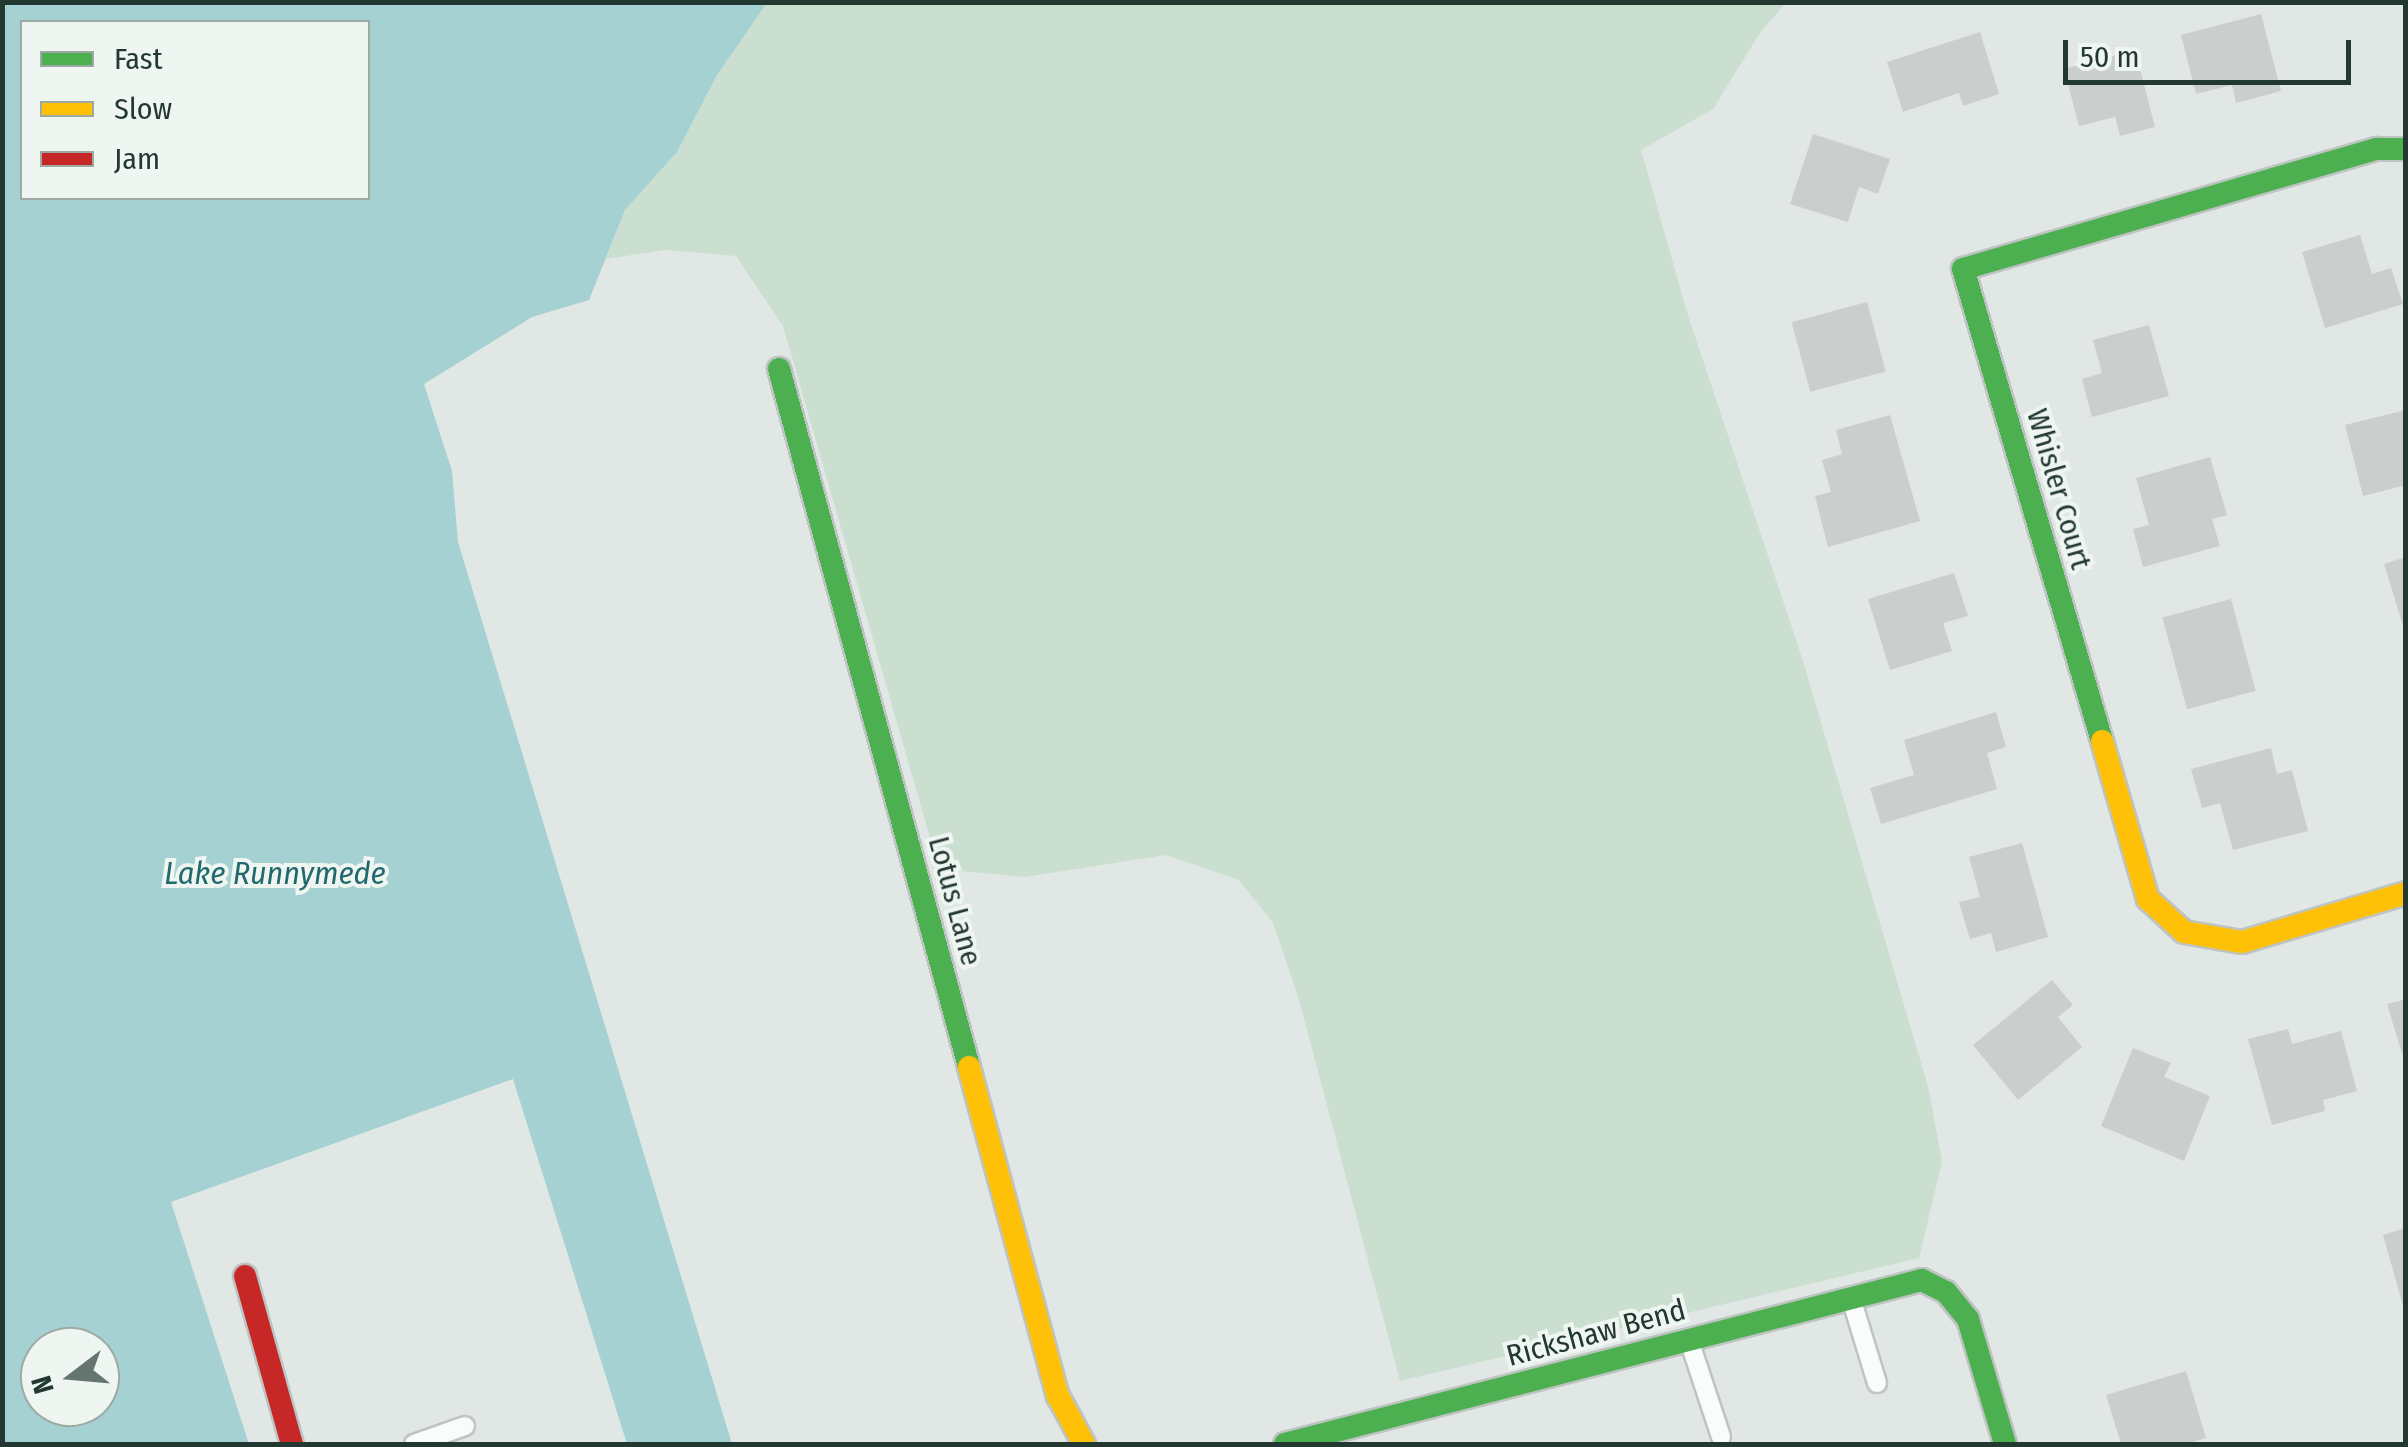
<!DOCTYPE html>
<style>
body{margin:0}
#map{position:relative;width:2408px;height:1447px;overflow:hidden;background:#e1e7e4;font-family:"Fira Sans Condensed",sans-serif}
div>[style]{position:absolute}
.green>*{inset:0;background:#cbdfd0}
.water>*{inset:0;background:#a5d1d2}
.building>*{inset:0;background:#cacfcd;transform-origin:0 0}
.roads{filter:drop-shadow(2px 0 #bec4c1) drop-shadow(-2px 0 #bec4c1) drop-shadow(0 2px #bec4c1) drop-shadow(0 -2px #bec4c1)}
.lane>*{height:18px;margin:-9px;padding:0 9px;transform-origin:9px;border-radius:9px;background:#fafbfb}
.fast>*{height:22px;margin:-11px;padding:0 11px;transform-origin:11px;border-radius:11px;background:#4caf50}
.slow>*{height:22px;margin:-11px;padding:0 11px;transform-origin:11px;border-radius:11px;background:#ffc107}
.jam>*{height:22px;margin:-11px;padding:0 11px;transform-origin:11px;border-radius:11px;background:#c62828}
span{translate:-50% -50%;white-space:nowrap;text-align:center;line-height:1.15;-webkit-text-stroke:8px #eff6f2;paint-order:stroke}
.street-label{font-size:30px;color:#223830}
.water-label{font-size:32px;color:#21696e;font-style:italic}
.frame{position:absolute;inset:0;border:5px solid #223830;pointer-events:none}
.legend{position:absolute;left:20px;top:20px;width:350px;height:180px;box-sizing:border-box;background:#eff6f2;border:2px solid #9daaa4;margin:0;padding:12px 18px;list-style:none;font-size:30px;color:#223830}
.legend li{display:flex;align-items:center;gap:20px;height:50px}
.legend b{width:50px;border:2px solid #9daaa4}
.north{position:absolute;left:20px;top:1327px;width:100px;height:100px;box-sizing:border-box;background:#eff6f2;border:2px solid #9daaa4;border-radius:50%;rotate:254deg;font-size:28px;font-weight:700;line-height:40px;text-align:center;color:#223830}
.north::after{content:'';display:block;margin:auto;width:35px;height:45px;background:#65756f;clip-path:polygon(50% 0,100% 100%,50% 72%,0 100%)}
.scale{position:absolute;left:2063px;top:40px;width:288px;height:45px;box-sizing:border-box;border:5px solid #223830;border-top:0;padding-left:12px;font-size:30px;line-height:35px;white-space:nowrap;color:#223830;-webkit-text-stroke:8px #eff6f2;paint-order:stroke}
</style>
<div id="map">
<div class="green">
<div style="clip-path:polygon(767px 3px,1786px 3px,1760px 33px,1713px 109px,1641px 150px,1687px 312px,1803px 661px,1929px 1090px,1942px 1162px,1919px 1258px,1400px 1381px,1298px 996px,1273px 923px,1239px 880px,1166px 855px,1025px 877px,939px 869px,783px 326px,736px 256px,665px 250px,606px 259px,625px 210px,677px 152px,717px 75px)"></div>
</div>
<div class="water">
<div style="clip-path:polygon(evenodd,3px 2px,767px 3px,717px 75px,677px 152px,625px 210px,589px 300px,532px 317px,424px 384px,452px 471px,458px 542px,732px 1444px,627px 1444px,513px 1079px,171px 1202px,249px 1444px,3px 1444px,3px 2px,22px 22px,368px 22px,368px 198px,22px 198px,22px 22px,3px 2px,40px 1347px,100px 1347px,100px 1407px,40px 1407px,40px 1347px)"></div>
</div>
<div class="building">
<div style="clip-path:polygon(2261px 14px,2281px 91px,2236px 103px,2232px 85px,2196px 94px,2181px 35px)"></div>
<div style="clip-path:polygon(1980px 32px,1999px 94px,1963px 106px,1959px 93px,1903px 112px,1887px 62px)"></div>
<div style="clip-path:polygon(2135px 50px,2155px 127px,2120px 136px,2115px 117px,2079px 126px,2064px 69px)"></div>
<div style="clip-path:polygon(1813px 134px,1890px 159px,1878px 194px,1859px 187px,1848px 222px,1790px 204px)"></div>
<div style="clip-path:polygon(2360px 235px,2372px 274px,2391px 268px,2403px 304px,2325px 328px,2302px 252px)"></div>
<div style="left:1867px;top:302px;width:72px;height:78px;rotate:75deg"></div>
<div style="clip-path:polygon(2149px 325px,2169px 396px,2092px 417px,2082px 379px,2102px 373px,2093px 340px)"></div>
<div style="clip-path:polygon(2406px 410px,2406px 485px,2363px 496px,2345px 425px)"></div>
<div style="clip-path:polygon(1890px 415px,1920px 521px,1828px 547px,1815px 496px,1831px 492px,1822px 460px,1842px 454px,1836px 430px)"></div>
<div style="clip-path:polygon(2210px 457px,2227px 515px,2212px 519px,2220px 546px,2143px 567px,2133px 529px,2149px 525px,2136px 478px)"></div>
<div style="clip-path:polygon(2406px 557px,2406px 632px,2405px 632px,2384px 564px)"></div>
<div style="clip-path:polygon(1954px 573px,1968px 616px,1943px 623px,1952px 651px,1890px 670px,1868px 599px)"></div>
<div style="left:2231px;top:599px;width:95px;height:71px;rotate:75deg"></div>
<div style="clip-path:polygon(1996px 712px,2006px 747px,1987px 753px,1997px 789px,1881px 824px,1870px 788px,1914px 775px,1904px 740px)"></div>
<div style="clip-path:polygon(2271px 748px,2277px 774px,2292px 770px,2308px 831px,2233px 850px,2220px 803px,2202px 808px,2191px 769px)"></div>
<div style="clip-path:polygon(2022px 843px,2048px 937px,1996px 952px,1991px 933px,1970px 939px,1959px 902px,1980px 897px,1969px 857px)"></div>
<div style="clip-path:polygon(2052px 980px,2073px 1005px,2058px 1017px,2082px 1047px,2018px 1100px,1973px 1045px)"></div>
<div style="clip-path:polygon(2406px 999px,2406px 1063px,2405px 1063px,2387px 1004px)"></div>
<div style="clip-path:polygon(2288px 1029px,2292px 1044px,2341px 1031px,2357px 1091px,2323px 1100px,2325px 1111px,2272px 1125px,2248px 1039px)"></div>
<div style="clip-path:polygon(2133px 1048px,2171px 1063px,2164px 1077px,2210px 1096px,2184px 1161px,2101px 1126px)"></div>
<div style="clip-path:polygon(2406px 1228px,2406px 1309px,2404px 1309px,2383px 1235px)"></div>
<div style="clip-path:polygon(2186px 1371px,2206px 1438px,2185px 1444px,2121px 1444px,2106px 1395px)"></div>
</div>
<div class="roads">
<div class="lane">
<div style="left:1851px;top:1298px;width:89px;rotate:73deg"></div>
<div style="left:1689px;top:1340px;width:102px;rotate:71.7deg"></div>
<div style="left:414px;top:1444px;width:54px;rotate:-19.4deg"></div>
</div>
<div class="fast">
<div style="left:779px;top:369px;width:723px;rotate:74.77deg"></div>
<div style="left:2102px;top:741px;width:492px;rotate:-106.4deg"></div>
<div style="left:1963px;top:269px;width:431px;rotate:-16.2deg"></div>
<div style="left:2377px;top:149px;width:29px"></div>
<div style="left:1285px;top:1444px;width:658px;rotate:-14.44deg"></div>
<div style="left:1922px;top:1280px;width:27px;rotate:27deg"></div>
<div style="left:1946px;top:1292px;width:35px;rotate:51deg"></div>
<div style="left:1968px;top:1319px;width:130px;rotate:73.5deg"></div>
</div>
<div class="slow">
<div style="left:2102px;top:741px;width:165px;rotate:73.8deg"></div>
<div style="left:2148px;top:899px;width:49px;rotate:42.5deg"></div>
<div style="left:2184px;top:932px;width:59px;rotate:9.8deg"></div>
<div style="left:2242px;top:942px;width:171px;rotate:-16.6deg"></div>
<div style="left:969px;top:1067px;width:341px;rotate:74.9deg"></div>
<div style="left:1058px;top:1396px;width:55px;rotate:61.6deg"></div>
</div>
<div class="jam">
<div style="left:245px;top:1276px;width:174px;rotate:74.4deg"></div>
</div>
</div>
<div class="street-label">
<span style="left:2059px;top:489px;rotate:74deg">Whisler Court</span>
<span style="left:955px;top:901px;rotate:75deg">Lotus Lane</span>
<span style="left:1596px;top:1333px;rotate:-15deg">Rickshaw Bend</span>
</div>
<div class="water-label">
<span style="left:275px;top:873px">Lake Runnymede</span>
</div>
<div class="frame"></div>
<ul class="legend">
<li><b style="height:12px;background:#4caf50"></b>Fast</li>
<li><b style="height:12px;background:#ffc107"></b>Slow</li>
<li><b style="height:12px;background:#c62828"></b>Jam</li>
</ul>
<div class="north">N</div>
<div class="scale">50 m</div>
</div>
